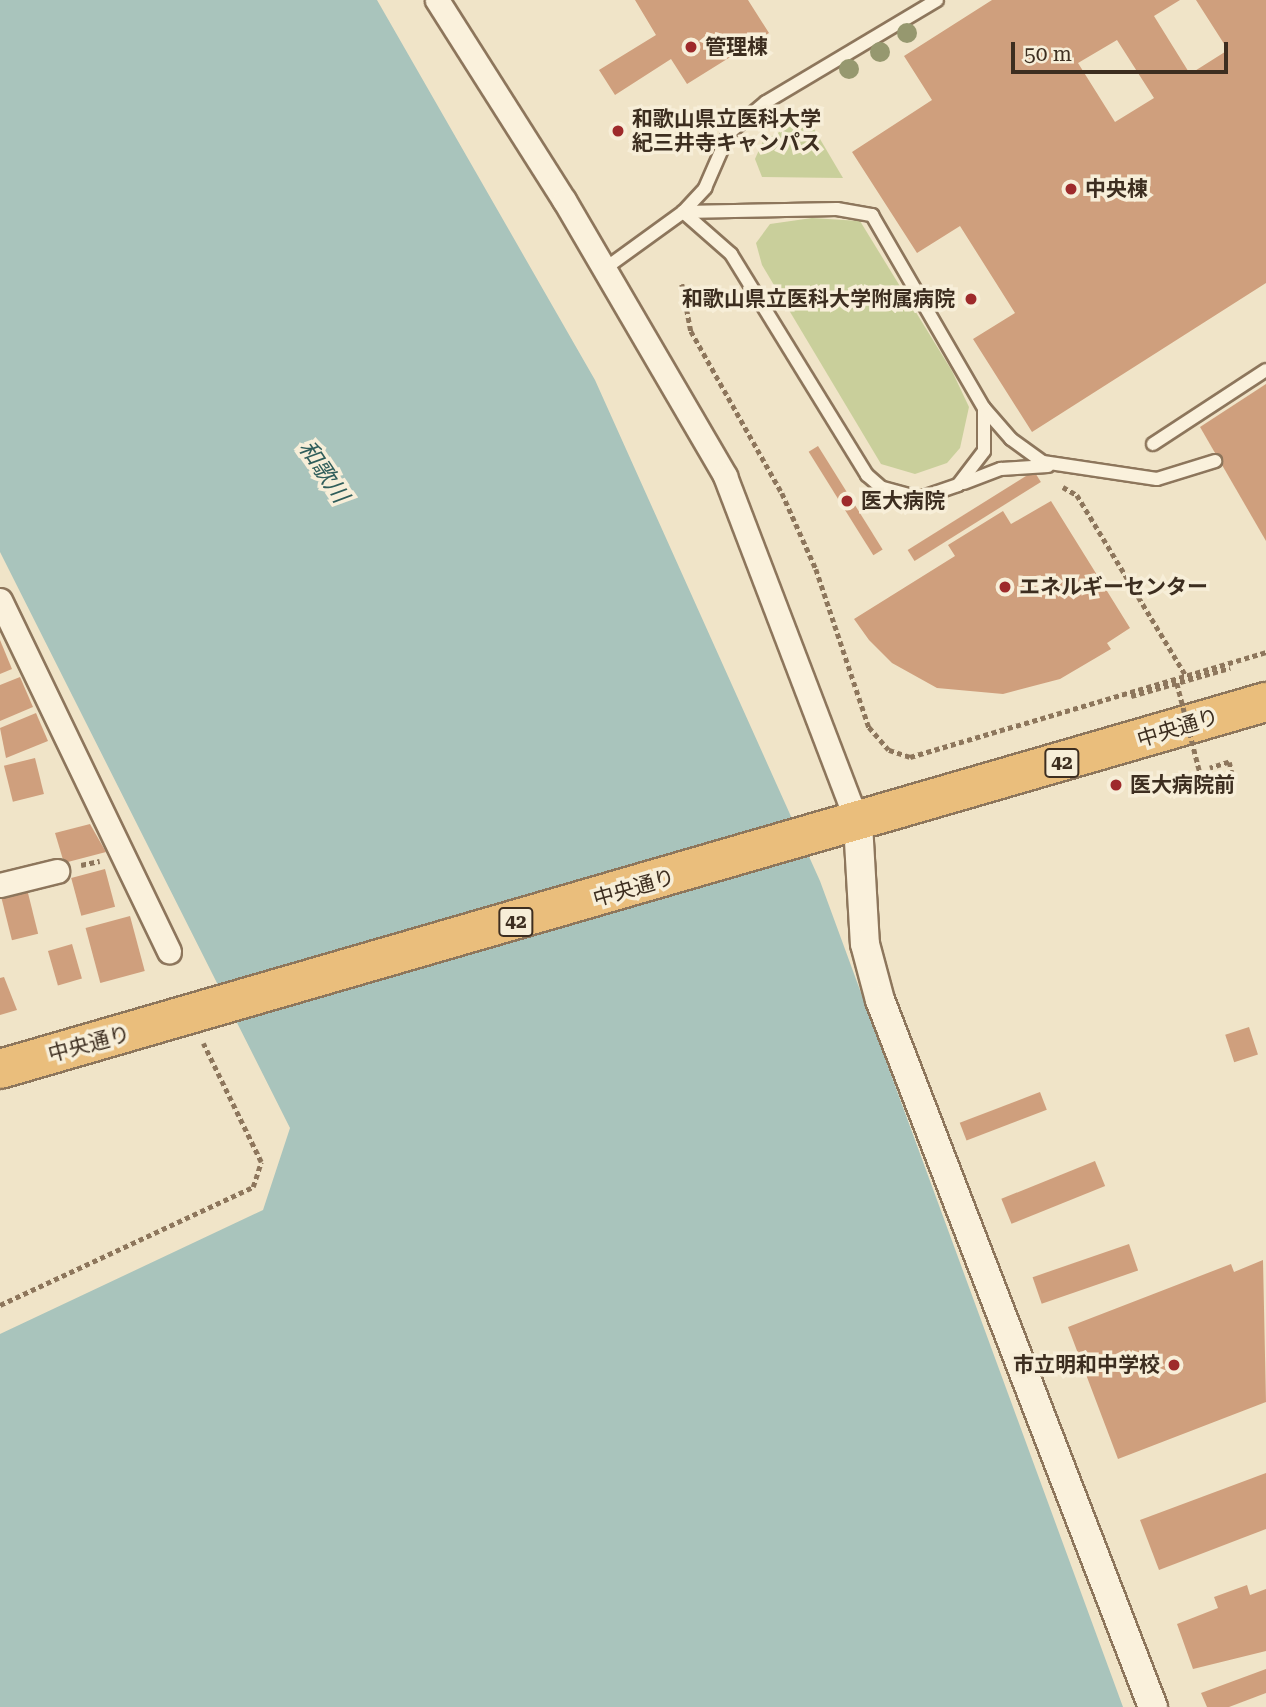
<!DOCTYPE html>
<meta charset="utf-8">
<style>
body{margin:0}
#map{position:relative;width:1266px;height:1707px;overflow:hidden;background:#f0e4c8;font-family:"Roboto Serif","Noto Sans JP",serif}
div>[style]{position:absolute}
.green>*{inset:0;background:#c9cf9b}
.water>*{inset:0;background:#a9c4bc}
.building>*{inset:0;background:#cf9f7d;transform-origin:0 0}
.path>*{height:4.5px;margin-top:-2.25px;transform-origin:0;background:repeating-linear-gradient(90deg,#8d765c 0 5px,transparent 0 8.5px)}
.roads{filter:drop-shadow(2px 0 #8d765c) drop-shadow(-2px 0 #8d765c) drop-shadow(0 2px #8d765c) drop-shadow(0 -2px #8d765c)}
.service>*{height:12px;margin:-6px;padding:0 6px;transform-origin:6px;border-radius:6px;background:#faf1dc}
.minor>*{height:23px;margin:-11.5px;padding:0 11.5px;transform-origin:11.5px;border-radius:11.5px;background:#faf1dc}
.tertiary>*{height:28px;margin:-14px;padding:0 14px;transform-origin:14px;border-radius:14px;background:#faf1dc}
.trunk>*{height:38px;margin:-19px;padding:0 19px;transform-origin:19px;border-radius:19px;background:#eabe7c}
.path-bridge>*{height:4.5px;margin-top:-2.25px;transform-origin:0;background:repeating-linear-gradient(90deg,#8d765c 0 5px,transparent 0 8.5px)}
.trees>*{width:20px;height:20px;margin:-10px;border-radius:50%;background:#96986f}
.dots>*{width:19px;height:19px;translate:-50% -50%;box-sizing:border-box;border:4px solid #f7eed8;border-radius:50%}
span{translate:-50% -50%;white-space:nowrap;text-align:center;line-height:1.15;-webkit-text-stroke:7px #f7eed8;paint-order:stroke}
.shield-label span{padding:2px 5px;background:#f7eed8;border:2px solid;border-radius:5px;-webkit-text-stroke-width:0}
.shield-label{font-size:19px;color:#3d2e20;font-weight:700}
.poi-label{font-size:21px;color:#3d2e20;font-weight:700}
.left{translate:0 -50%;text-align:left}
.right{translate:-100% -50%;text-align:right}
.street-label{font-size:21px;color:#3d2e20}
.water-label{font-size:23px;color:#2f5d5a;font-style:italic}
.scale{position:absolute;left:1011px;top:42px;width:217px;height:32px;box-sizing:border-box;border:4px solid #3d2e20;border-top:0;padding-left:9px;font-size:21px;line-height:24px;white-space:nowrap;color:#3d2e20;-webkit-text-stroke:5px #f7eed8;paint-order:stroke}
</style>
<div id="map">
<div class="green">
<div style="clip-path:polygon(807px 117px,843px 178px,762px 177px,755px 159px,763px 141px)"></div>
<div style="clip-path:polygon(812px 218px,860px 221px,952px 371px,969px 407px,960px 448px,947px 463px,915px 474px,881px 464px,762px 265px,756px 243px,770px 224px)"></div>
</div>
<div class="water">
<div style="clip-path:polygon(0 0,377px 0,595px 380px,820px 881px,1123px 1707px,0 1707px,0 1334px,263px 1210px,290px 1128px,0 552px)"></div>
</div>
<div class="building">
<div style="clip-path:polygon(635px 0,748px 0,769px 33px,687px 84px,671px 59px,615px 95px,599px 70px,656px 35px)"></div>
<div style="clip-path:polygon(evenodd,992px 0,1180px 0,1154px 16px,1190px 74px,1228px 50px,1196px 0,1266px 0,1266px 283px,1032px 432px,973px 339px,1015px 313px,960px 226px,917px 253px,852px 152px,932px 100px,904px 56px,992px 0,1117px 40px,1154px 98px,1115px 122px,1078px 63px,1117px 40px)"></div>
<div style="clip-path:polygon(1266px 384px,1266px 541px,1200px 427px)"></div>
<div style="left:818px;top:446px;width:122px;height:11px;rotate:58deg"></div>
<div style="left:1034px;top:471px;width:13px;height:149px;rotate:58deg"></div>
<div style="clip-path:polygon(1051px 501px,1130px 628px,1107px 643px,1111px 649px,1060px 679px,1003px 694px,937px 688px,892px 663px,869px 640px,854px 619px,955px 556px,948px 545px,1003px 511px,1011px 524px)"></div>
<div style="clip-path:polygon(0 640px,12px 669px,0 674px)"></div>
<div style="clip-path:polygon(20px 677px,33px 707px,0 721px,0 685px)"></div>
<div style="clip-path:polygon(36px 713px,48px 741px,6px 758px,0 728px)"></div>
<div style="left:35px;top:758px;width:37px;height:32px;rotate:76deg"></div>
<div style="clip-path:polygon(90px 824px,106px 852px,64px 863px,55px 833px)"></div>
<div style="left:105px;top:869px;width:39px;height:35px;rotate:75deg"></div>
<div style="left:27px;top:889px;width:46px;height:27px;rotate:76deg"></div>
<div style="left:130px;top:916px;width:57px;height:46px;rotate:75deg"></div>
<div style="left:72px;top:944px;width:36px;height:25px;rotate:74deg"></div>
<div style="clip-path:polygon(4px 977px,17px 1010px,0 1015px,0 978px)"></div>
<div style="left:1249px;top:1027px;width:29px;height:25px;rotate:72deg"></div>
<div style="left:1040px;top:1092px;width:19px;height:86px;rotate:69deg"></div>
<div style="left:1095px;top:1161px;width:27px;height:101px;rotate:68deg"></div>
<div style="left:1129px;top:1244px;width:28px;height:102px;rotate:71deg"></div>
<div style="clip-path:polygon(1263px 1260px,1266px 1402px,1118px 1459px,1068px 1327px,1231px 1264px,1234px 1272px)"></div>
<div style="clip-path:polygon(1266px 1473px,1266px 1529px,1159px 1570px,1140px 1520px)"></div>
<div style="clip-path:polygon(1247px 1585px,1250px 1595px,1266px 1589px,1266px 1651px,1193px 1669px,1177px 1624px,1218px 1608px,1214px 1597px)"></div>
<div style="clip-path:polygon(1266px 1669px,1266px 1693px,1229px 1707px,1207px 1707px,1201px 1693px)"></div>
</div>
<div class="path">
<div style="left:682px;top:284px;width:48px;rotate:79.2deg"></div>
<div style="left:691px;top:331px;width:186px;rotate:60.7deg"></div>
<div style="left:782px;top:493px;width:83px;rotate:65.9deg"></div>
<div style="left:816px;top:569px;width:167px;rotate:71.5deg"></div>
<div style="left:869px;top:727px;width:30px;rotate:49deg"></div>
<div style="left:889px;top:750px;width:22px;rotate:18deg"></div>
<div style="left:910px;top:757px;width:371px;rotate:-16.4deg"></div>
<div style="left:1063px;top:487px;width:16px;rotate:30deg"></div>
<div style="left:1077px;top:495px;width:211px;rotate:58.9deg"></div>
<div style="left:1131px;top:696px;width:103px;rotate:-15.8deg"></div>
<div style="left:81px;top:865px;width:19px;rotate:-12deg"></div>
<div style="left:0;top:1305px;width:279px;rotate:-25deg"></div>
<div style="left:253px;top:1187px;width:26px;rotate:-72deg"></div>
<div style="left:261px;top:1162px;width:132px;rotate:-116deg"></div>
</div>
<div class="roads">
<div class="service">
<div style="left:603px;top:270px;width:99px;rotate:-35.9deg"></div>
<div style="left:683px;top:212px;width:33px;rotate:-47deg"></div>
<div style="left:705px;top:188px;width:60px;rotate:-66.4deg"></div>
<div style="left:729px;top:133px;width:48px;rotate:-40deg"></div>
<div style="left:766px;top:102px;width:199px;rotate:-30.8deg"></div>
<div style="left:984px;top:408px;width:43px;rotate:90deg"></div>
<div style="left:984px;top:451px;width:43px;rotate:127.4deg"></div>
<div style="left:958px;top:485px;width:40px;rotate:161.1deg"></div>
<div style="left:920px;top:498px;width:39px;rotate:-165deg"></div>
<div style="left:882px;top:488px;width:20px;rotate:-139deg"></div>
<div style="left:867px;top:475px;width:259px;rotate:-121.6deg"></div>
<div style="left:731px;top:254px;width:64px;rotate:-138.8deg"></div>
<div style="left:683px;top:212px;width:154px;rotate:-1.1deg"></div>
<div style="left:837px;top:209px;width:36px;rotate:10deg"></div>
<div style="left:872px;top:215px;width:223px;rotate:59.9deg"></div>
<div style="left:984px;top:408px;width:41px;rotate:48.9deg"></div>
<div style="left:1011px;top:439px;width:39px;rotate:36deg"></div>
<div style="left:1043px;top:462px;width:115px;rotate:8.5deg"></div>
<div style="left:1157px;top:479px;width:61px;rotate:-17.2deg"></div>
<div style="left:1153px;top:444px;width:135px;rotate:-33.2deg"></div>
<div style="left:964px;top:483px;width:40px;rotate:-21deg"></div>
<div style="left:1001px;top:469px;width:47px;rotate:-3.7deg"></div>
</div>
<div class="minor">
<div style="left:437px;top:0;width:237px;rotate:57.6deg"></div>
<div style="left:564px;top:200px;width:320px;rotate:59.7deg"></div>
<div style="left:725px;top:476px;width:373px;rotate:69.1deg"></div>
<div style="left:0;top:600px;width:390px;rotate:64.3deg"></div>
<div style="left:0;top:885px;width:59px;rotate:-13.8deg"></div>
</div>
<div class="tertiary">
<div style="left:858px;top:824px;width:120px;rotate:86.7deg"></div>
<div style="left:865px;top:944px;width:58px;rotate:75deg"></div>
<div style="left:880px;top:1000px;width:758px;rotate:68.89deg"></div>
</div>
<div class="trunk">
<div style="left:0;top:1069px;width:1318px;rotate:-16.17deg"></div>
</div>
</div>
<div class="path-bridge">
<div style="left:1177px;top:683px;width:104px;rotate:75.6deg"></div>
<div style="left:1203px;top:784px;width:30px;rotate:-17deg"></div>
<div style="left:1232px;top:775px;width:13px;rotate:-103deg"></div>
<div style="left:1229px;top:762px;width:20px;rotate:162deg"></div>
</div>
<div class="trees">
<div style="left:907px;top:33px"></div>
<div style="left:880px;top:52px"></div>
<div style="left:849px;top:69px"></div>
</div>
<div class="dots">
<div style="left:691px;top:47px;background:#9e2a2b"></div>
<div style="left:618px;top:131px;background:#9e2a2b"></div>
<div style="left:1071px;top:189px;background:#9e2a2b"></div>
<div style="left:971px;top:299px;background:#9e2a2b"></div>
<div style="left:847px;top:501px;background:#9e2a2b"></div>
<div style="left:1005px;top:587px;background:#9e2a2b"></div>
<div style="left:1116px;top:785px;background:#9e2a2b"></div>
<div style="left:1174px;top:1365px;background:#9e2a2b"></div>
</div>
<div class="shield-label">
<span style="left:1062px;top:763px">42</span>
<span style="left:516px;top:922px">42</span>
</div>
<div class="poi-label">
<span class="left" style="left:705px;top:47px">管理棟</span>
<span class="left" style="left:632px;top:131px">和歌山県立医科大学<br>紀三井寺キャンパス</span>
<span class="left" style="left:1085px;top:189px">中央棟</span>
<span class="right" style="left:955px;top:299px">和歌山県立医科大学附属病院</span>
<span class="left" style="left:861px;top:501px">医大病院</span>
<span class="left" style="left:1019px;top:587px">エネルギーセンター</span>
<span class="left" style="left:1130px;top:785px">医大病院前</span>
<span class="right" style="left:1160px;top:1365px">市立明和中学校</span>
</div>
<div class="street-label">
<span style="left:1178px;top:728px;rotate:-17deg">中央通り</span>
<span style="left:634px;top:888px;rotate:-16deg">中央通り</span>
<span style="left:89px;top:1044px;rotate:-15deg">中央通り</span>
</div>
<div class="water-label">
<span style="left:323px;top:472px;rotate:56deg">和歌川</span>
</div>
<div class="scale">50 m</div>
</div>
